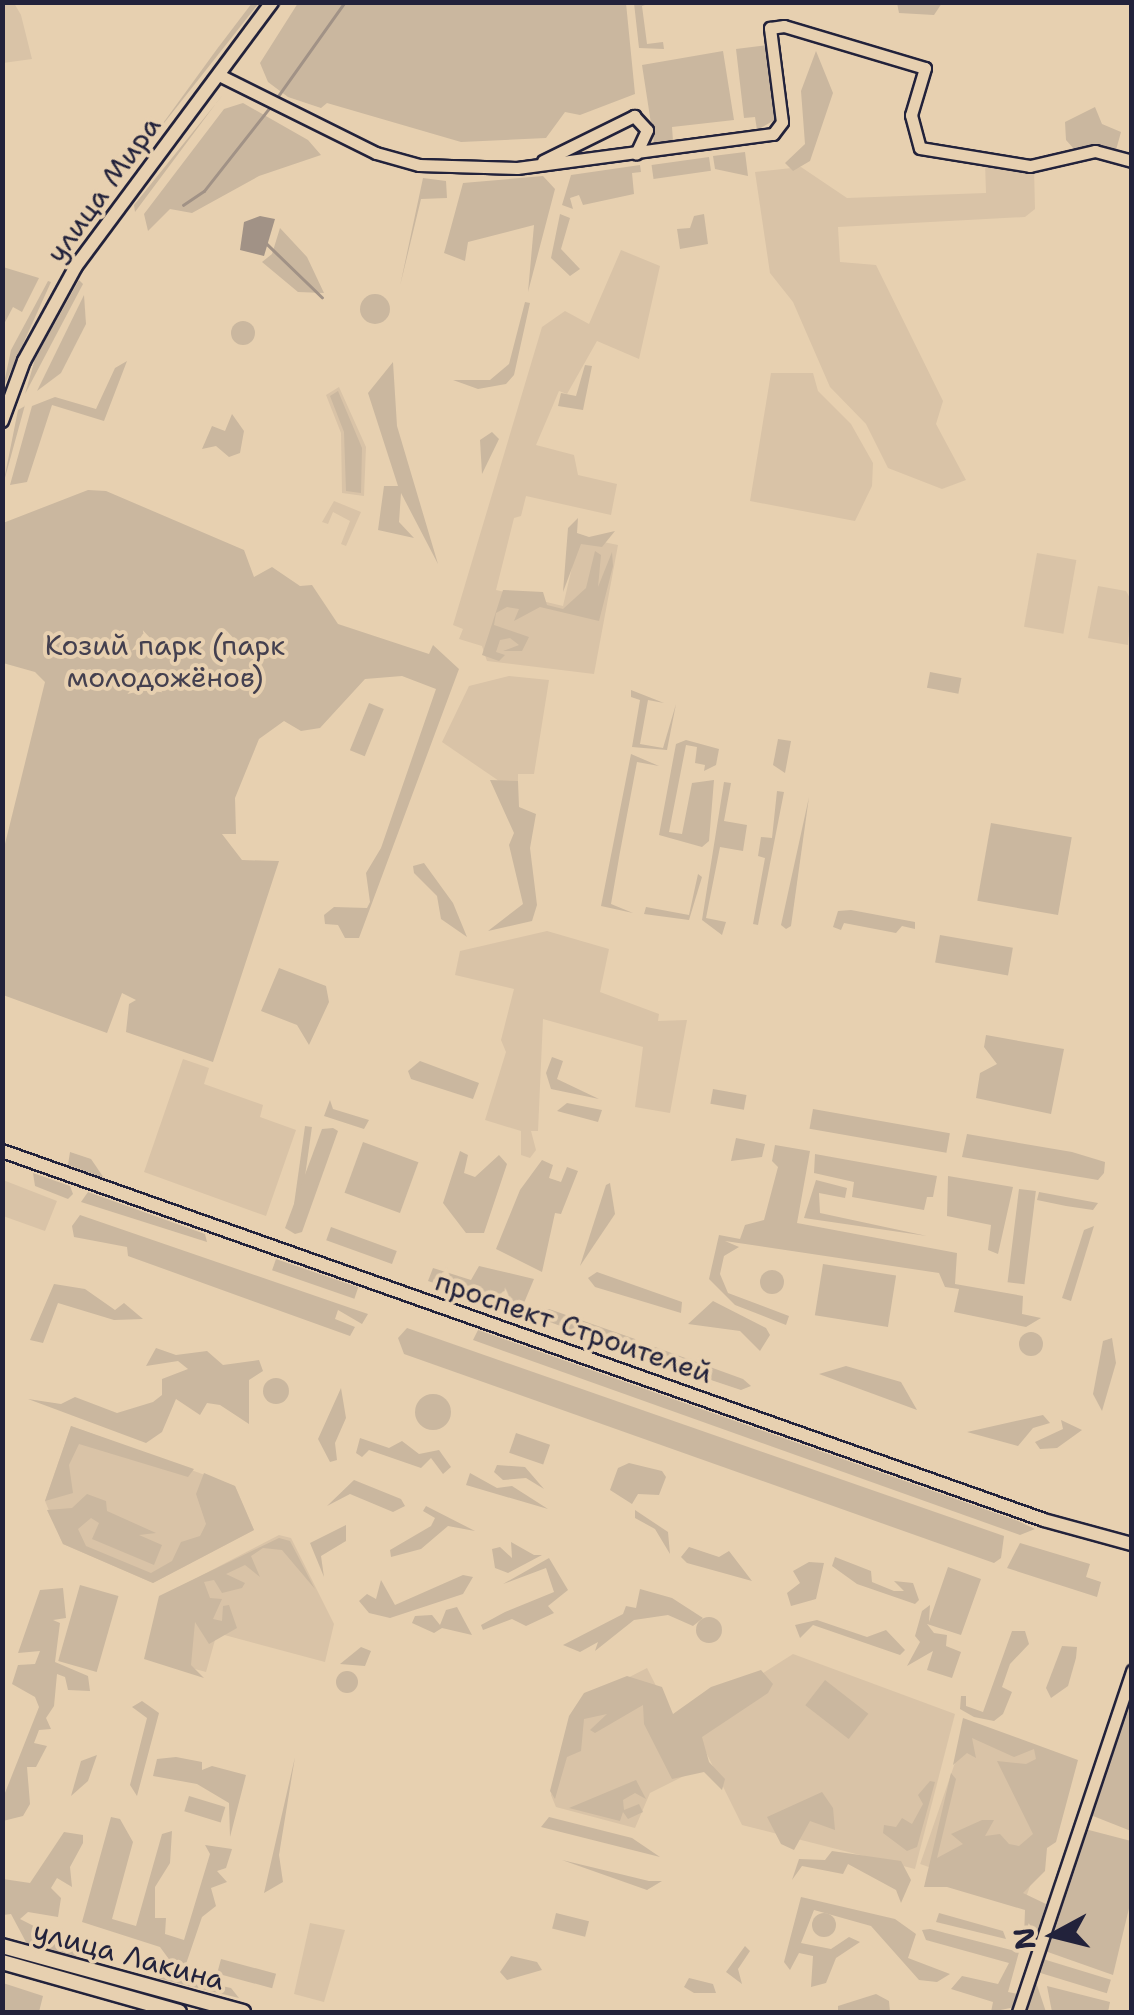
<!DOCTYPE html>
<meta charset="utf-8">
<style>
body{margin:0}
#map{position:relative;width:1134px;height:2015px;overflow:hidden;background:#e7d0b0;font-family:"Shantell Sans",sans-serif}
div>[style]{position:absolute}
.built>*{inset:0;background:#d9c3a7;transform-origin:0 0}
.green>*{inset:0;background:#cab79f;transform-origin:0 0}
.round{border-radius:50%}
.water>*{inset:0;background:#a19286}
.stream>*{height:2.5px;margin:-1.25px;padding:0 1.25px;transform-origin:1.25px;border-radius:1.25px;background:#a19286}
.roads{filter:drop-shadow(2px 0 #22223b) drop-shadow(-2px 0 #22223b) drop-shadow(0 2px #22223b) drop-shadow(0 -2px #22223b)}
.tertiary>*{height:11px;margin:-5.5px;padding:0 5.5px;transform-origin:5.5px;border-radius:5.5px;background:#e7d0b0}
.secondary>*{height:12px;margin:-6px;padding:0 6px;transform-origin:6px;border-radius:6px;background:#e7d0b0}
.trunk>*{height:14px;margin:-7px;padding:0 7px;transform-origin:7px;border-radius:7px;background:#e7d0b0}
span{translate:-50% -50%;white-space:nowrap;text-align:center;line-height:1.15;-webkit-text-stroke:8px #e7d0b0;paint-order:stroke}
.street-label{font-size:28px;color:#22223b}
.park-label{font-size:28px;color:#44404f}
.frame{position:absolute;inset:0;border:5px solid #22223b;pointer-events:none}
.north{position:absolute;left:1004px;top:1885px;width:100px;height:100px;-webkit-text-stroke:8px #e7d0b0;paint-order:stroke;rotate:263deg;font-size:28px;font-weight:700;line-height:40px;text-align:center;color:#22223b}
.north::after{content:'';display:block;margin:auto;width:35px;height:45px;background:#22223b;clip-path:polygon(50% 0,100% 100%,50% 72%,0 100%)}
</style>
<div id="map">
<div class="built">
<div style="clip-path:polygon(2px 3px,14px 3px,21px 15px,32px 59px,3px 63px)"></div>
<div style="clip-path:polygon(985px 162px,1034px 168px,1035px 209px,1025px 217px,838px 227px,840px 262px,876px 265px,943px 401px,936px 424px,966px 480px,942px 489px,888px 468px,866px 424px,830px 387px,793px 302px,770px 273px,755px 172px,801px 167px,847px 198px,986px 193px)"></div>
<div style="clip-path:polygon(621px 250px,660px 266px,639px 359px,597px 341px,567px 394px,559px 391px,536px 445px,574px 455px,578px 475px,617px 484px,611px 515px,526px 496px,521px 516px,514px 518px,496px 590px,563px 606px,579px 537px,618px 545px,594px 674px,487px 661px,482px 646px,459px 639px,463px 629px,453px 625px,542px 327px,565px 311px,589px 324px)"></div>
<div style="clip-path:polygon(771px 373px,813px 373px,818px 391px,851px 424px,873px 463px,872px 486px,855px 521px,750px 501px)"></div>
<div style="clip-path:polygon(339px 387px,366px 447px,364px 496px,342px 493px,341px 433px,326px 395px)"></div>
<div style="clip-path:polygon(334px 501px,361px 512px,346px 546px,341px 544px,350px 521px,333px 512px,328px 524px,322px 522px)"></div>
<div style="left:1037px;top:553px;width:40px;height:75px;rotate:10deg"></div>
<div style="clip-path:polygon(1098px 586px,1126px 591px,1131px 600px,1128px 645px,1088px 638px)"></div>
<div style="clip-path:polygon(509px 676px,549px 680px,534px 774px,518px 774px,518px 781px,499px 781px,442px 742px,469px 686px)"></div>
<div style="clip-path:polygon(547px 931px,609px 949px,600px 992px,659px 1014px,658px 1021px,687px 1020px,670px 1113px,635px 1107px,643px 1047px,543px 1019px,538px 1131px,531px 1131px,536px 1150px,530px 1158px,521px 1155px,521px 1131px,485px 1120px,506px 1052px,501px 1040px,514px 989px,455px 975px,460px 951px)"></div>
<div style="clip-path:polygon(183px 1059px,209px 1068px,204px 1084px,263px 1105px,260px 1117px,296px 1130px,266px 1216px,144px 1172px)"></div>
<div style="clip-path:polygon(3px 1180px,57px 1201px,45px 1231px,3px 1216px)"></div>
<div style="clip-path:polygon(71px 1426px,235px 1486px,254px 1530px,153px 1583px,63px 1544px,45px 1501px)"></div>
<div style="clip-path:polygon(279px 1535px,291px 1538px,334px 1624px,325px 1662px,217px 1633px,206px 1672px,147px 1656px,162px 1596px)"></div>
<div style="clip-path:polygon(793px 1654px,955px 1714px,915px 1869px,742px 1825px,690px 1720px)"></div>
<div style="clip-path:polygon(647px 1668px,698px 1769px,650px 1793px,635px 1828px,556px 1807px,551px 1795px,577px 1704px)"></div>
<div style="left:968px;top:1725px;width:111px;height:147px;rotate:19deg"></div>
<div style="clip-path:polygon(310px 1923px,345px 1930px,324px 2002px,294px 1994px)"></div>
</div>
<div class="green">
<div style="clip-path:polygon(252px 3px,259px 3px,153px 137px,217px 49px)"></div>
<div style="clip-path:polygon(298px 3px,626px 3px,635px 94px,580px 115px,565px 112px,546px 138px,461px 142px,327px 103px,321px 108px,288px 97px,268px 82px,260px 63px)"></div>
<div style="clip-path:polygon(634px 3px,651px 3px,642px 6px,647px 44px,663px 42px,664px 49px,639px 48px)"></div>
<div style="clip-path:polygon(897px 3px,897px 2px,942px 3px,934px 15px,899px 13px)"></div>
<div style="clip-path:polygon(768px 45px,778px 118px,757px 130px,755px 117px,744px 118px,736px 49px)"></div>
<div style="clip-path:polygon(723px 51px,734px 120px,672px 127px,673px 141px,654px 143px,642px 65px)"></div>
<div style="clip-path:polygon(816px 51px,833px 93px,810px 161px,793px 171px,785px 163px,805px 144px,801px 91px)"></div>
<div style="clip-path:polygon(226px 91px,217px 102px,135px 212px,134px 205px)"></div>
<div style="clip-path:polygon(243px 103px,308px 140px,321px 155px,259px 176px,192px 213px,170px 209px,148px 231px,144px 214px,224px 109px)"></div>
<div style="clip-path:polygon(1095px 107px,1102px 124px,1121px 132px,1116px 150px,1074px 149px,1066px 140px,1065px 122px)"></div>
<div style="clip-path:polygon(745px 152px,748px 176px,715px 169px,713px 156px)"></div>
<div style="left:709px;top:157px;width:14px;height:58px;rotate:82deg"></div>
<div style="clip-path:polygon(640px 165px,641px 172px,632px 173px,634px 194px,583px 205px,579px 195px,570px 198px,573px 209px,562px 205px,571px 175px)"></div>
<div style="clip-path:polygon(543px 176px,555px 189px,528px 292px,534px 225px,468px 242px,465px 261px,444px 253px,463px 183px)"></div>
<div style="clip-path:polygon(423px 178px,446px 181px,447px 198px,421px 199px,400px 286px)"></div>
<div style="clip-path:polygon(560px 214px,570px 218px,561px 249px,580px 269px,570px 276px,551px 258px)"></div>
<div style="clip-path:polygon(704px 214px,708px 244px,680px 249px,677px 229px,690px 228px,694px 216px)"></div>
<div style="clip-path:polygon(280px 228px,307px 257px,324px 293px,298px 292px,262px 262px,272px 254px)"></div>
<div style="clip-path:polygon(3px 267px,39px 278px,22px 312px,13px 307px,3px 326px)"></div>
<div style="clip-path:polygon(79px 280px,83px 284px,25px 394px,35px 359px)"></div>
<div style="clip-path:polygon(48px 281px,51px 282px,3px 388px,11px 350px)"></div>
<div class="round" style="left:360px;top:294px;width:30px;height:30px"></div>
<div style="clip-path:polygon(84px 295px,86px 324px,61px 373px,37px 391px)"></div>
<div style="clip-path:polygon(525px 302px,530px 303px,514px 375px,506px 384px,478px 389px,453px 380px,490px 380px,509px 364px)"></div>
<div class="round" style="left:231px;top:321px;width:24px;height:24px"></div>
<div style="clip-path:polygon(127px 361px,104px 421px,52px 405px,27px 482px,10px 485px,32px 406px,55px 397px,96px 409px,115px 368px)"></div>
<div style="clip-path:polygon(393px 362px,397px 426px,438px 564px,401px 493px,399px 522px,414px 538px,378px 530px,384px 486px,398px 486px,368px 393px)"></div>
<div style="clip-path:polygon(585px 365px,592px 366px,583px 410px,558px 406px,561px 393px,576px 396px)"></div>
<div style="clip-path:polygon(338px 391px,362px 448px,361px 493px,346px 491px,344px 432px,330px 396px)"></div>
<div style="clip-path:polygon(25px 406px,25px 405px,3px 485px,18px 410px)"></div>
<div style="clip-path:polygon(232px 414px,244px 431px,240px 453px,229px 457px,216px 446px,202px 449px,212px 426px,225px 431px)"></div>
<div style="clip-path:polygon(492px 432px,499px 439px,482px 474px,480px 440px)"></div>
<div style="clip-path:polygon(88px 490px,106px 491px,244px 550px,254px 577px,272px 567px,300px 586px,312px 585px,338px 624px,429px 654px,433px 645px,459px 669px,359px 938px,345px 938px,338px 925px,325px 924px,324px 915px,334px 907px,367px 908px,370px 902px,366px 873px,381px 848px,436px 689px,402px 676px,365px 679px,320px 728px,301px 731px,284px 721px,259px 739px,235px 798px,236px 834px,222px 834px,242px 860px,279px 861px,213px 1062px,126px 1032px,129px 1004px,136px 1000px,122px 993px,107px 1033px,3px 995px,3px 852px,45px 682px,35px 672px,3px 663px,3px 523px)"></div>
<div style="clip-path:polygon(578px 518px,577px 533px,589px 537px,615px 531px,602px 547px,581px 544px,563px 592px,568px 528px)"></div>
<div style="clip-path:polygon(595px 551px,601px 555px,598px 587px,612px 552px,613px 566px,599px 621px,540px 607px,514px 621px,519px 609px,507px 607px,496px 613px,494px 625px,529px 637px,522px 651px,503px 651px,519px 645px,510px 638px,500px 640px,496px 652px,505px 655px,499px 661px,482px 655px,503px 590px,543px 592px,547px 605px,563px 609px,586px 588px)"></div>
<div style="left:930px;top:672px;width:32px;height:16px;rotate:11deg"></div>
<div style="clip-path:polygon(631px 690px,664px 703px,648px 700px,640px 744px,663px 748px,676px 704px,667px 750px,632px 747px,640px 700px,631px 697px)"></div>
<div style="left:369px;top:703px;width:16px;height:51px;rotate:22deg"></div>
<div style="clip-path:polygon(778px 739px,791px 741px,785px 773px,773px 765px)"></div>
<div style="clip-path:polygon(686px 740px,719px 749px,716px 765px,704px 771px,705px 765px,695px 763px,697px 747px,686px 745px,669px 832px,682px 834px,692px 783px,714px 780px,709px 841px,702px 847px,659px 835px,676px 744px)"></div>
<div style="clip-path:polygon(631px 754px,659px 766px,637px 762px,620px 852px,611px 904px,633px 913px,601px 906px)"></div>
<div style="clip-path:polygon(490px 780px,518px 781px,519px 807px,536px 814px,530px 848px,537px 905px,532px 921px,488px 931px,523px 904px,509px 845px,514px 833px)"></div>
<div style="clip-path:polygon(724px 782px,731px 783px,724px 821px,747px 825px,743px 851px,720px 847px,706px 918px,726px 922px,722px 935px,702px 920px)"></div>
<div style="clip-path:polygon(777px 791px,784px 792px,758px 925px,753px 924px,765px 858px,758px 856px,761px 837px,772px 838px)"></div>
<div style="clip-path:polygon(809px 797px,791px 926px,786px 929px,781px 925px)"></div>
<div style="left:991px;top:823px;width:82px;height:79px;rotate:10deg"></div>
<div style="clip-path:polygon(424px 863px,453px 903px,467px 937px,441px 919px,437px 896px,414px 873px,413px 866px)"></div>
<div style="clip-path:polygon(698px 874px,702px 877px,689px 920px,644px 914px,646px 907px,689px 915px)"></div>
<div style="clip-path:polygon(851px 910px,915px 922px,915px 929px,902px 926px,896px 933px,844px 923px,841px 930px,833px 927px,838px 911px)"></div>
<div style="left:940px;top:935px;width:74px;height:28px;rotate:10deg"></div>
<div style="clip-path:polygon(279px 968px,326px 986px,329px 1002px,309px 1045px,297px 1025px,261px 1011px)"></div>
<div style="clip-path:polygon(986px 1035px,1064px 1049px,1051px 1114px,976px 1098px,980px 1073px,997px 1064px,984px 1047px)"></div>
<div style="clip-path:polygon(552px 1057px,563px 1061px,557px 1079px,599px 1099px,551px 1089px,546px 1073px)"></div>
<div style="clip-path:polygon(420px 1061px,479px 1083px,473px 1099px,411px 1079px,408px 1071px)"></div>
<div style="left:713px;top:1089px;width:34px;height:15px;rotate:10deg"></div>
<div style="clip-path:polygon(330px 1100px,333px 1109px,369px 1120px,364px 1129px,324px 1116px)"></div>
<div style="clip-path:polygon(567px 1103px,602px 1110px,598px 1122px,557px 1111px)"></div>
<div style="left:813px;top:1109px;width:139px;height:20px;rotate:10deg"></div>
<div style="left:305px;top:1126px;width:7px;height:99px;rotate:8deg"></div>
<div style="clip-path:polygon(333px 1128px,338px 1131px,302px 1232px,295px 1234px,285px 1228px,322px 1129px)"></div>
<div style="clip-path:polygon(967px 1134px,1072px 1152px,1105px 1162px,1104px 1173px,1098px 1180px,962px 1157px)"></div>
<div style="clip-path:polygon(736px 1138px,765px 1144px,762px 1157px,731px 1161px)"></div>
<div style="left:363px;top:1142px;width:59px;height:54px;rotate:20deg"></div>
<div style="clip-path:polygon(775px 1145px,810px 1151px,797px 1223px,957px 1253px,955px 1284px,1023px 1296px,1022px 1314px,1041px 1318px,1026px 1327px,954px 1312px,959px 1289px,945px 1287px,939px 1273px,725px 1241px,739px 1247px,724px 1256px,720px 1274px,728px 1293px,789px 1316px,786px 1325px,735px 1305px,709px 1279px,719px 1235px,740px 1239px,745px 1225px,764px 1220px,778px 1167px,772px 1161px)"></div>
<div style="clip-path:polygon(460px 1151px,468px 1155px,464px 1173px,475px 1177px,499px 1155px,507px 1164px,484px 1233px,466px 1233px,443px 1203px)"></div>
<div style="clip-path:polygon(70px 1152px,91px 1159px,104px 1178px,68px 1165px)"></div>
<div style="clip-path:polygon(815px 1154px,937px 1176px,933px 1197px,927px 1197px,924px 1210px,852px 1197px,854px 1182px,814px 1173px)"></div>
<div style="clip-path:polygon(542px 1160px,553px 1165px,549px 1178px,561px 1182px,567px 1167px,578px 1171px,561px 1214px,555px 1213px,542px 1272px,496px 1249px,520px 1190px)"></div>
<div style="clip-path:polygon(33px 1173px,70px 1186px,73px 1194px,68px 1199px,35px 1186px)"></div>
<div style="clip-path:polygon(948px 1176px,1013px 1187px,998px 1254px,988px 1250px,991px 1225px,947px 1216px)"></div>
<div style="clip-path:polygon(816px 1180px,847px 1188px,845px 1198px,819px 1193px,820px 1213px,927px 1236px,804px 1218px)"></div>
<div style="clip-path:polygon(610px 1183px,615px 1214px,580px 1266px,606px 1185px)"></div>
<div style="left:1019px;top:1189px;width:17px;height:94px;rotate:7deg"></div>
<div style="clip-path:polygon(88px 1192px,205px 1234px,207px 1242px,81px 1202px)"></div>
<div style="clip-path:polygon(1039px 1192px,1098px 1203px,1093px 1210px,1066px 1206px,1037px 1200px)"></div>
<div style="clip-path:polygon(80px 1215px,368px 1314px,362px 1324px,338px 1310px,335px 1319px,355px 1327px,350px 1336px,128px 1256px,127px 1247px,74px 1237px,72px 1226px)"></div>
<div style="clip-path:polygon(1094px 1226px,1071px 1301px,1062px 1298px,1084px 1230px)"></div>
<div style="left:331px;top:1227px;width:70px;height:14px;rotate:20deg"></div>
<div style="left:276px;top:1259px;width:87px;height:12px;rotate:19deg"></div>
<div style="left:823px;top:1264px;width:74px;height:52px;rotate:9deg"></div>
<div style="clip-path:polygon(479px 1266px,534px 1279px,521px 1310px,482px 1298px,480px 1291px,467px 1294px,428px 1281px,433px 1268px,471px 1280px)"></div>
<div class="round" style="left:760px;top:1270px;width:24px;height:24px"></div>
<div style="clip-path:polygon(597px 1272px,682px 1302px,681px 1313px,595px 1287px,588px 1278px)"></div>
<div style="clip-path:polygon(54px 1284px,85px 1289px,115px 1310px,124px 1303px,143px 1319px,114px 1320px,58px 1303px,43px 1343px,30px 1340px)"></div>
<div style="clip-path:polygon(713px 1301px,766px 1328px,770px 1335px,760px 1351px,740px 1331px,688px 1324px)"></div>
<div style="clip-path:polygon(549px 1309px,635px 1339px,638px 1347px,628px 1351px,547px 1321px,542px 1312px)"></div>
<div style="clip-path:polygon(407px 1328px,1004px 1536px,1001px 1558px,994px 1563px,404px 1354px,398px 1338px)"></div>
<div style="clip-path:polygon(478px 1330px,1018px 1521px,1035px 1529px,1020px 1535px,473px 1340px)"></div>
<div class="round" style="left:1019px;top:1332px;width:24px;height:24px"></div>
<div style="clip-path:polygon(1112px 1338px,1116px 1363px,1102px 1411px,1093px 1394px,1103px 1341px)"></div>
<div style="clip-path:polygon(655px 1347px,743px 1379px,751px 1386px,741px 1390px,651px 1360px,648px 1351px)"></div>
<div style="clip-path:polygon(156px 1348px,176px 1355px,207px 1351px,223px 1365px,259px 1360px,263px 1371px,249px 1380px,249px 1424px,220px 1405px,207px 1403px,200px 1415px,176px 1399px,162px 1432px,146px 1443px,28px 1399px,61px 1404px,75px 1397px,117px 1413px,153px 1402px,162px 1395px,162px 1379px,188px 1369px,178px 1361px,146px 1366px)"></div>
<div style="clip-path:polygon(846px 1366px,901px 1382px,917px 1410px,819px 1374px)"></div>
<div class="round" style="left:263px;top:1378px;width:26px;height:26px"></div>
<div style="clip-path:polygon(341px 1388px,346px 1418px,335px 1443px,337px 1460px,330px 1462px,318px 1439px)"></div>
<div class="round" style="left:415px;top:1394px;width:36px;height:36px"></div>
<div style="clip-path:polygon(1043px 1415px,1050px 1423px,1033px 1428px,1018px 1446px,967px 1432px)"></div>
<div style="clip-path:polygon(1061px 1420px,1082px 1430px,1057px 1448px,1040px 1449px,1035px 1442px,1063px 1429px)"></div>
<div style="clip-path:polygon(71px 1426px,194px 1469px,188px 1477px,79px 1444px,69px 1465px,73px 1493px,45px 1501px)"></div>
<div style="left:516px;top:1433px;width:36px;height:21px;rotate:19deg"></div>
<div style="clip-path:polygon(360px 1438px,389px 1448px,402px 1441px,419px 1454px,439px 1450px,451px 1467px,443px 1474px,431px 1458px,421px 1468px,369px 1450px,362px 1457px,356px 1453px)"></div>
<div style="clip-path:polygon(629px 1463px,662px 1471px,666px 1477px,659px 1495px,638px 1494px,632px 1504px,610px 1490px,618px 1468px)"></div>
<div style="clip-path:polygon(497px 1465px,525px 1467px,544px 1489px,526px 1478px,503px 1480px,494px 1472px)"></div>
<div style="clip-path:polygon(204px 1473px,235px 1486px,254px 1530px,153px 1583px,63px 1544px,47px 1510px,72px 1508px,87px 1494px,106px 1501px,107px 1511px,156px 1533px,139px 1535px,162px 1545px,154px 1565px,92px 1539px,99px 1523px,91px 1518px,78px 1529px,86px 1546px,151px 1573px,172px 1561px,181px 1542px,200px 1536px,206px 1524px,196px 1494px)"></div>
<div style="clip-path:polygon(470px 1473px,497px 1488px,512px 1486px,548px 1509px,466px 1485px)"></div>
<div style="clip-path:polygon(354px 1480px,401px 1499px,405px 1506px,393px 1512px,350px 1494px,327px 1506px)"></div>
<div style="clip-path:polygon(426px 1506px,475px 1531px,448px 1526px,421px 1549px,391px 1557px,390px 1550px,431px 1526px,435px 1518px,423px 1511px)"></div>
<div style="clip-path:polygon(635px 1510px,668px 1532px,670px 1554px,655px 1529px,635px 1518px)"></div>
<div style="clip-path:polygon(346px 1525px,346px 1541px,321px 1556px,324px 1577px,310px 1543px)"></div>
<div style="clip-path:polygon(279px 1538px,290px 1541px,315px 1589px,282px 1550px,263px 1548px,251px 1556px,260px 1577px,245px 1565px,226px 1574px,245px 1583px,242px 1588px,222px 1593px,214px 1580px,204px 1582px,210px 1598px,222px 1599px,213px 1619px,222px 1621px,223px 1606px,229px 1605px,237px 1628px,209px 1644px,195px 1622px,191px 1665px,204px 1678px,144px 1659px,159px 1596px)"></div>
<div style="clip-path:polygon(511px 1542px,534px 1555px,542px 1555px,508px 1573px,495px 1568px,492px 1549px,500px 1547px,512px 1558px)"></div>
<div style="clip-path:polygon(1020px 1543px,1090px 1564px,1086px 1577px,1101px 1582px,1097px 1597px,1007px 1568px)"></div>
<div style="clip-path:polygon(689px 1547px,719px 1557px,729px 1551px,752px 1581px,687px 1563px,681px 1557px)"></div>
<div style="clip-path:polygon(835px 1557px,871px 1571px,872px 1582px,894px 1591px,904px 1591px,894px 1581px,913px 1583px,919px 1600px,915px 1604px,857px 1584px,832px 1566px)"></div>
<div style="clip-path:polygon(549px 1558px,568px 1590px,548px 1606px,554px 1613px,526px 1626px,512px 1619px,483px 1630px,481px 1625px,505px 1612px,554px 1592px,546px 1568px,503px 1584px)"></div>
<div style="clip-path:polygon(809px 1562px,824px 1563px,816px 1599px,791px 1606px,787px 1593px,800px 1583px,793px 1571px)"></div>
<div style="clip-path:polygon(948px 1567px,981px 1579px,961px 1635px,927px 1624px,934px 1633px,947px 1635px,946px 1646px,961px 1652px,952px 1678px,927px 1670px,933px 1651px,907px 1666px,920px 1642px,915px 1636px,922px 1611px,930px 1605px,929px 1622px)"></div>
<div style="clip-path:polygon(463px 1575px,473px 1577px,463px 1594px,390px 1618px,369px 1613px,359px 1601px,367px 1594px,376px 1599px,381px 1580px,395px 1605px)"></div>
<div style="left:80px;top:1585px;width:40px;height:79px;rotate:16deg"></div>
<div style="clip-path:polygon(63px 1588px,66px 1618px,53px 1620px,60px 1623px,55px 1662px,88px 1676px,90px 1691px,68px 1690px,65px 1677px,57px 1674px,54px 1706px,46px 1718px,51px 1729px,39px 1730px,34px 1743px,47px 1746px,36px 1767px,27px 1767px,30px 1804px,23px 1816px,3px 1821px,3px 1798px,39px 1707px,35px 1697px,12px 1684px,18px 1665px,35px 1664px,40px 1651px,18px 1653px,40px 1590px)"></div>
<div style="clip-path:polygon(640px 1589px,672px 1598px,703px 1618px,693px 1626px,668px 1615px,634px 1620px,595px 1651px,598px 1642px,580px 1652px,563px 1645px,623px 1614px,626px 1606px,636px 1608px)"></div>
<div style="clip-path:polygon(457px 1607px,472px 1635px,442px 1628px,434px 1633px,412px 1623px,415px 1616px,432px 1615px,440px 1625px,446px 1610px)"></div>
<div class="round" style="left:696px;top:1617px;width:26px;height:26px"></div>
<div style="clip-path:polygon(817px 1620px,867px 1637px,886px 1630px,905px 1650px,900px 1655px,813px 1625px,800px 1638px,795px 1625px)"></div>
<div style="clip-path:polygon(1012px 1631px,1025px 1631px,1029px 1644px,1010px 1664px,1002px 1687px,1012px 1692px,1003px 1714px,994px 1721px,974px 1717px,960px 1709px,961px 1696px,966px 1696px,966px 1706px,983px 1712px)"></div>
<div style="clip-path:polygon(1062px 1646px,1077px 1647px,1076px 1658px,1068px 1686px,1051px 1698px,1046px 1688px)"></div>
<div style="clip-path:polygon(361px 1647px,371px 1651px,365px 1666px,340px 1664px)"></div>
<div style="clip-path:polygon(761px 1670px,773px 1684px,768px 1693px,702px 1737px,709px 1762px,725px 1779px,722px 1790px,704px 1772px,672px 1779px,644px 1724px,643px 1705px,595px 1733px,590px 1730px,607px 1714px,584px 1719px,581px 1751px,567px 1757px,555px 1799px,550px 1791px,569px 1716px,584px 1693px,627px 1676px,662px 1687px,673px 1714px,711px 1687px)"></div>
<div class="round" style="left:336px;top:1671px;width:22px;height:22px"></div>
<div style="left:825px;top:1680px;width:55px;height:32px;rotate:38deg"></div>
<div style="clip-path:polygon(1131px 1683px,1131px 1831px,1093px 1816px,1092px 1807px)"></div>
<div style="clip-path:polygon(142px 1701px,159px 1713px,137px 1796px,130px 1785px,147px 1718px,132px 1707px)"></div>
<div style="clip-path:polygon(963px 1718px,1078px 1760px,1056px 1842px,1047px 1848px,1045px 1871px,1023px 1893px,1046px 1904px,1035px 1943px,1024px 1937px,1025px 1910px,947px 1887px,924px 1887px,951px 1773px,956px 1779px,937px 1858px,963px 1844px,951px 1834px,982px 1820px,994px 1820px,985px 1836px,1000px 1834px,1009px 1844px,1019px 1846px,1033px 1834px,997px 1761px,1026px 1764px,1036px 1759px,1034px 1749px,1014px 1757px,972px 1738px,976px 1758px,967px 1753px,953px 1765px)"></div>
<div style="clip-path:polygon(97px 1755px,88px 1781px,71px 1796px,81px 1761px)"></div>
<div style="clip-path:polygon(176px 1757px,202px 1762px,202px 1770px,212px 1766px,246px 1775px,230px 1837px,229px 1803px,197px 1784px,153px 1776px,157px 1759px)"></div>
<div style="clip-path:polygon(295px 1757px,279px 1855px,283px 1882px,264px 1893px)"></div>
<div style="clip-path:polygon(636px 1780px,646px 1799px,635px 1793px,623px 1800px,624px 1810px,639px 1804px,643px 1812px,628px 1819px,623px 1812px,620px 1821px,569px 1808px)"></div>
<div style="clip-path:polygon(930px 1781px,935px 1782px,917px 1847px,907px 1851px,883px 1833px,884px 1825px,896px 1827px,902px 1818px,912px 1824px,923px 1804px,918px 1795px)"></div>
<div style="clip-path:polygon(822px 1792px,833px 1808px,835px 1830px,810px 1821px,794px 1850px,781px 1844px,767px 1817px)"></div>
<div style="left:189px;top:1796px;width:38px;height:16px;rotate:17deg"></div>
<div style="clip-path:polygon(111px 1817px,120px 1819px,133px 1842px,112px 1919px,136px 1926px,162px 1834px,172px 1831px,170px 1863px,155px 1887px,155px 1918px,166px 1918px,165px 1934px,184px 1940px,210px 1854px,205px 1845px,232px 1849px,226px 1868px,217px 1871px,227px 1882px,211px 1888px,216px 1906px,202px 1917px,186px 1964px,171px 1962px,160px 1947px,82px 1922px)"></div>
<div style="clip-path:polygon(549px 1817px,632px 1838px,660px 1857px,541px 1827px)"></div>
<div style="clip-path:polygon(1085px 1829px,1131px 1841px,1131px 1900px,1113px 1975px,1045px 1951px)"></div>
<div style="clip-path:polygon(64px 1832px,83px 1835px,83px 1843px,70px 1867px,72px 1887px,57px 1878px,51px 1888px,61px 1898px,58px 1917px,28px 1912px,20px 1919px,83px 1951px,75px 1957px,27px 1944px,11px 1914px,3px 1915px,3px 1879px,30px 1883px)"></div>
<div style="clip-path:polygon(832px 1851px,901px 1861px,911px 1880px,901px 1903px,896px 1890px,848px 1864px,843px 1874px,802px 1866px,792px 1880px,799px 1859px,825px 1860px)"></div>
<div style="clip-path:polygon(562px 1860px,649px 1881px,662px 1881px,647px 1890px)"></div>
<div style="clip-path:polygon(801px 1897px,895px 1919px,916px 1934px,908px 1958px,950px 1974px,937px 1982px,919px 1980px,871px 1926px,814px 1910px,801px 1943px,831px 1949px,849px 1937px,860px 1942px,836px 1958px,826px 1983px,811px 1987px,813px 1956px,799px 1953px,790px 1970px,784px 1962px)"></div>
<div class="round" style="left:812px;top:1913px;width:24px;height:24px"></div>
<div style="left:556px;top:1913px;width:34px;height:16px;rotate:14deg"></div>
<div style="clip-path:polygon(939px 1913px,1003px 1931px,1006px 1939px,936px 1922px)"></div>
<div style="clip-path:polygon(930px 1929px,1019px 1952px,1008px 1992px,1018px 1994px,1015px 2007px,991px 2012px,993px 2002px,951px 1989px,962px 1976px,998px 1984px,1009px 1963px,926px 1940px,922px 1930px)"></div>
<div style="clip-path:polygon(745px 1946px,750px 1951px,738px 1969px,742px 1984px,726px 1972px)"></div>
<div style="clip-path:polygon(511px 1956px,537px 1962px,542px 1970px,507px 1980px,500px 1972px)"></div>
<div style="left:221px;top:1959px;width:57px;height:15px;rotate:15deg"></div>
<div style="left:1043px;top:1959px;width:71px;height:14px;rotate:17deg"></div>
<div style="clip-path:polygon(170px 1975px,231px 1988px,239px 1998px,157px 1978px)"></div>
<div style="clip-path:polygon(689px 1978px,713px 1984px,716px 1993px,694px 1993px,684px 1987px)"></div>
<div style="clip-path:polygon(1036px 1982px,1046px 2012px,1024px 2012px)"></div>
<div style="clip-path:polygon(3px 1983px,43px 1996px,39px 2012px,3px 2012px)"></div>
<div style="clip-path:polygon(1047px 1986px,1110px 2002px,1108px 2012px,1052px 2012px)"></div>
<div style="clip-path:polygon(876px 1994px,889px 2001px,890px 2012px,838px 2012px,838px 2006px)"></div>
</div>
<div class="water">
<div style="clip-path:polygon(260px 216px,275px 219px,264px 256px,240px 250px,244px 222px)"></div>
</div>
<div class="stream">
<div style="left:276px;top:99px;width:119px;rotate:-54.6deg"></div>
<div style="left:183px;top:205px;width:25px;rotate:-34deg"></div>
<div style="left:204px;top:191px;width:108px;rotate:-51.8deg"></div>
<div style="left:266px;top:243px;width:78px;rotate:44deg"></div>
</div>
<div class="roads">
<div class="tertiary">
<div style="left:219px;top:75px;width:175px;rotate:26.4deg"></div>
<div style="left:376px;top:153px;width:45px;rotate:15.6deg"></div>
<div style="left:419px;top:165px;width:98px;rotate:1.8deg"></div>
<div style="left:517px;top:168px;width:258px;rotate:-7.6deg"></div>
<div style="left:773px;top:134px;width:15px;rotate:-53deg"></div>
<div style="left:782px;top:122px;width:95px;rotate:-97.3deg"></div>
<div style="left:770px;top:28px;width:14px;rotate:-8deg"></div>
<div style="left:784px;top:26px;width:147px;rotate:16.6deg"></div>
<div style="left:925px;top:68px;width:49px;rotate:106.6deg"></div>
<div style="left:911px;top:115px;width:34px;rotate:75deg"></div>
<div style="left:920px;top:148px;width:111px;rotate:9.3deg"></div>
<div style="left:1030px;top:166px;width:67px;rotate:-13deg"></div>
<div style="left:1095px;top:151px;width:38px;rotate:15deg"></div>
<div style="left:543px;top:161px;width:102px;rotate:-26.3deg"></div>
<div style="left:634px;top:116px;width:19px;rotate:47deg"></div>
<div style="left:647px;top:130px;width:26px;rotate:115deg"></div>
<div style="left:1018px;top:2012px;width:360px;rotate:-71.5deg"></div>
</div>
<div class="secondary">
<div style="left:2px;top:421px;width:64px;rotate:-69.9deg"></div>
<div style="left:24px;top:361px;width:108px;rotate:-61.3deg"></div>
<div style="left:76px;top:266px;width:329px;rotate:-53.4deg"></div>
<div style="left:2px;top:1151px;width:1105px;rotate:19.5deg"></div>
<div style="left:1044px;top:1520px;width:91px;rotate:15.3deg"></div>
</div>
<div class="trunk">
<div style="left:2px;top:1946px;width:250px;rotate:15.3deg"></div>
<div style="left:2px;top:1962px;width:184px;rotate:15.8deg"></div>
</div>
</div>
<div class="street-label">
<span style="left:103px;top:189px;rotate:-54deg">улица Мира</span>
<span style="left:574px;top:1327px;rotate:19deg">проспект Строителей</span>
<span style="left:129px;top:1955px;rotate:15deg">улица Лакина</span>
</div>
<div class="park-label">
<span style="left:165px;top:661px">Козий парк (парк<br>молодожёнов)</span>
</div>
<div class="frame"></div>
<div class="north">N</div>
</div>
